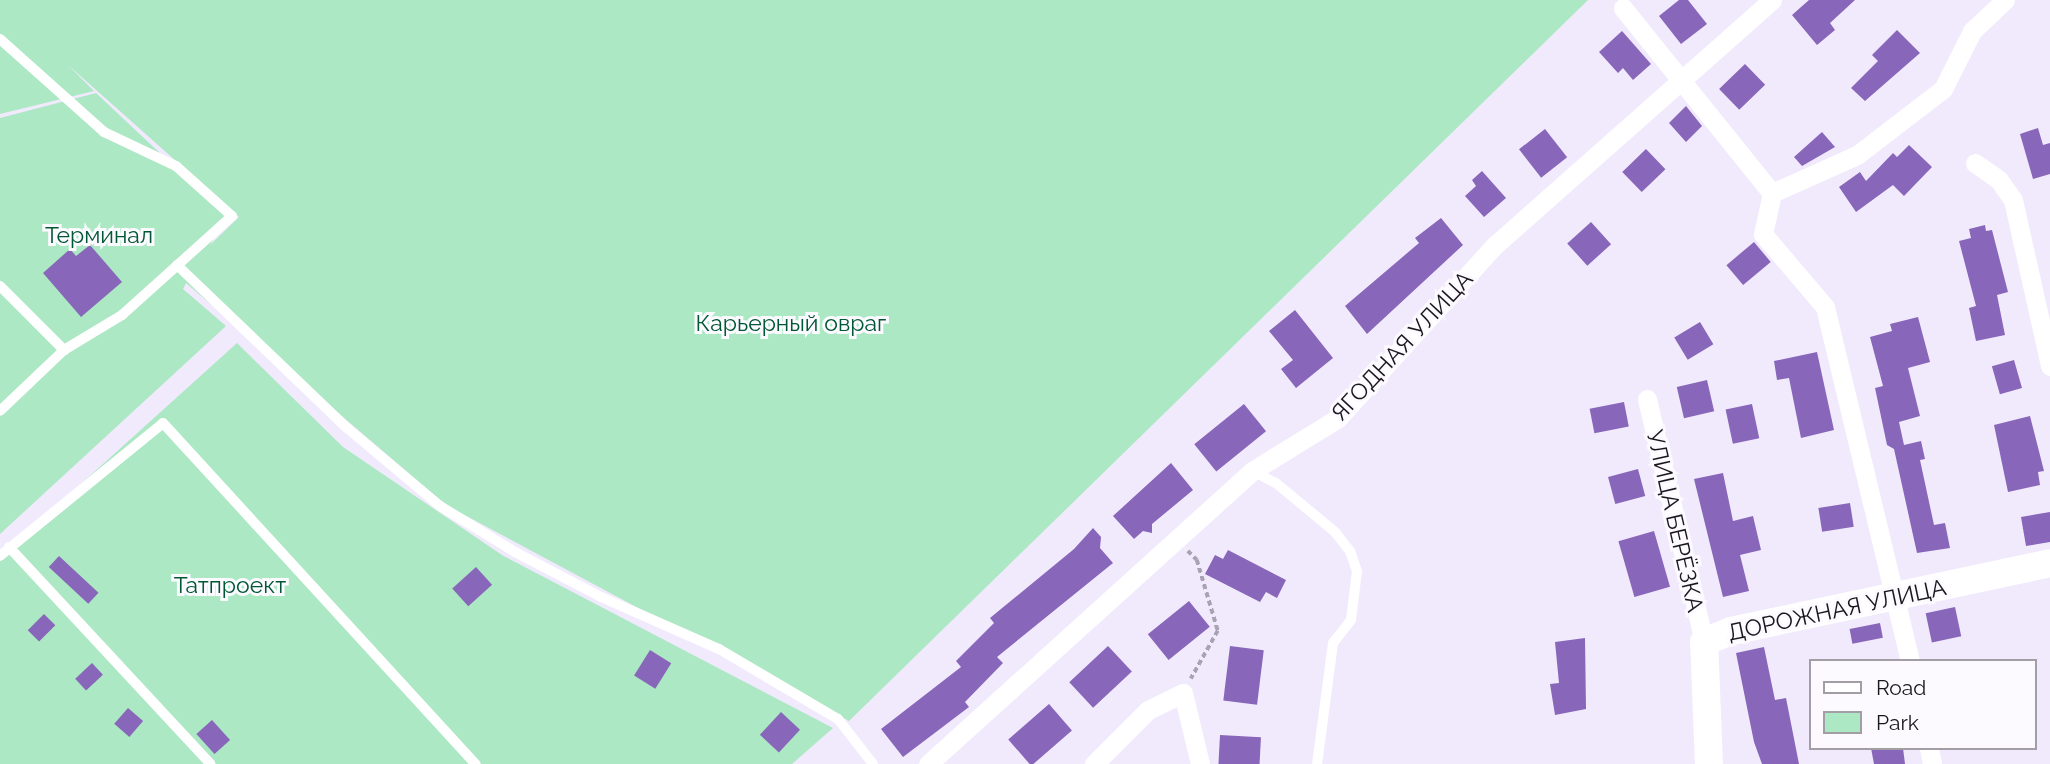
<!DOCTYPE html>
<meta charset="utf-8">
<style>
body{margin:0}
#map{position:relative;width:2050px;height:764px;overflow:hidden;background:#f1eafd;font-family:Raleway,sans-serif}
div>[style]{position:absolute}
.green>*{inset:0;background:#ace8c4}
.building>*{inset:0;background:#8866b9;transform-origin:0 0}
.path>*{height:3.5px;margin-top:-1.75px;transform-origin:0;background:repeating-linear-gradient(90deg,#a8a2b2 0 5px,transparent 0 8.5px)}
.lane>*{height:10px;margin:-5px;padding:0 5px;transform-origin:5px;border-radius:5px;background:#fff}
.street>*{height:19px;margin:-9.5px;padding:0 9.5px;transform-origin:9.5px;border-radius:9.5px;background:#fff}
.secondary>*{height:28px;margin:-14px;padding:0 14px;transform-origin:14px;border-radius:14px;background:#fff}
span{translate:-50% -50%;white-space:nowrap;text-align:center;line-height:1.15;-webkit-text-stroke:6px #fcfaff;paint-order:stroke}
.park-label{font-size:23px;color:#005733}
.street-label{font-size:23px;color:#19161e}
.legend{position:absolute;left:1809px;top:659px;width:228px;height:91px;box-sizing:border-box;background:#fcfaff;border:2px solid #a19fa5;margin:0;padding:9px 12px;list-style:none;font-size:21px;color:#19161e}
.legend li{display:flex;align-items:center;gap:14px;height:35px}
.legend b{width:35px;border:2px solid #a19fa5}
</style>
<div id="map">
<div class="green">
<div style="clip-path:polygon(0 0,1588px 0,849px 721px,446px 505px,186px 283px,183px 289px,226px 326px,0 534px,0 118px,96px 93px,227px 216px,210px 245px,239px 217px,68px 65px,94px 91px,0 114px)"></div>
<div style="clip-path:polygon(237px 343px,343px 447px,502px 555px,833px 728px,792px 764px,0 764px,0 557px)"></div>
</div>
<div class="building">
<div style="clip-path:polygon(1679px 0,1688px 0,1707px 24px,1681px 44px,1659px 16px)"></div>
<div style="clip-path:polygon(1809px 0,1855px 0,1830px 23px,1835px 30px,1817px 45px,1792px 15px)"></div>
<div style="clip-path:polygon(1897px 30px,1920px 53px,1865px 101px,1851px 88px,1878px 61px,1872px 55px)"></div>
<div style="clip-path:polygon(1622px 31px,1651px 64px,1633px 80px,1623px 68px,1618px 73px,1599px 52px)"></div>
<div style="left:1745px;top:64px;width:29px;height:36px;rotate:46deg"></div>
<div style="clip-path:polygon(1686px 106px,1702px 126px,1686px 142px,1669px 123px)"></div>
<div style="clip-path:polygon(2038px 128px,2043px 145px,2050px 143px,2050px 174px,2033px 179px,2020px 134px)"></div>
<div style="left:1545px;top:129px;width:36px;height:33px;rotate:52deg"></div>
<div style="clip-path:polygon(1822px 132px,1835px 147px,1802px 166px,1794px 157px)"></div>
<div style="clip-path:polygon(1909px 145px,1932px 167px,1904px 196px,1893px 185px,1856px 212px,1839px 187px,1860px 172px,1866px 181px,1893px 153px,1897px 157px)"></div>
<div style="left:1646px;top:149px;width:28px;height:33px;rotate:46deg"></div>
<div style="clip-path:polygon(1482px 171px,1506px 198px,1484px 217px,1465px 196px,1476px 186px,1472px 180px)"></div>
<div style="clip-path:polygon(1441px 218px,1463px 245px,1367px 334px,1345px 306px,1419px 243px,1415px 238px)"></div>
<div style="left:1591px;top:222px;width:30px;height:32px;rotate:48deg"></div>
<div style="clip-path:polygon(1985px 225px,1986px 231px,1992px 230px,2008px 292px,1997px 295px,2005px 335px,1976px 341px,1969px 308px,1976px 306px,1959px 241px,1971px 238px,1969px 229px)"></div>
<div style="left:1754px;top:242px;width:26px;height:36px;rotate:50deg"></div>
<div style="clip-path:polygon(90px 245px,122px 282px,81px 317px,43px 273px,70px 249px,76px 256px)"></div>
<div style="clip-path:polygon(1295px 310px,1333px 358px,1296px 388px,1281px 369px,1293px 360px,1269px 331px)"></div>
<div style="clip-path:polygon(1918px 317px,1930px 362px,1908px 368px,1920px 416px,1899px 422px,1904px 445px,1921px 441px,1925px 459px,1920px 460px,1934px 525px,1945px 523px,1950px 548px,1917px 553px,1894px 449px,1887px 445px,1875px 388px,1883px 386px,1870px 337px,1892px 331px,1890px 324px)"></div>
<div style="left:1700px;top:322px;width:26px;height:30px;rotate:59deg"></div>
<div style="clip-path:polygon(1817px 352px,1834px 430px,1801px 438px,1789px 378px,1777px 380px,1774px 361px)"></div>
<div style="left:2014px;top:360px;width:29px;height:23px;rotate:74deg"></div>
<div style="left:1707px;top:380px;width:32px;height:31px;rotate:77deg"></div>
<div style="left:1624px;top:402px;width:25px;height:35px;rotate:79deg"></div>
<div style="left:1244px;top:404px;width:35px;height:64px;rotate:51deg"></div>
<div style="left:1752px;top:404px;width:35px;height:27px;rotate:78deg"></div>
<div style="clip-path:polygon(2030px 416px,2044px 471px,2038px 472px,2040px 485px,2008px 492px,1994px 425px)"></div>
<div style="clip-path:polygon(1171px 463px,1193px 490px,1152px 524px,1152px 533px,1143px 531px,1134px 539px,1113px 516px)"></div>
<div style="left:1638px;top:469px;width:28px;height:31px;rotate:75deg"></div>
<div style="clip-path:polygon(1723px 473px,1733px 521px,1753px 516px,1761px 550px,1740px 555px,1749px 591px,1723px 597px,1694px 479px)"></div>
<div style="left:1850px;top:503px;width:24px;height:32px;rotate:81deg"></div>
<div style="clip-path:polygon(2050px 512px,2050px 542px,2026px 546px,2021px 517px)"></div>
<div style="clip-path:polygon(1093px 528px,1101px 537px,1100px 548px,1113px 563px,997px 657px,1003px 663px,965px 702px,969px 707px,903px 757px,881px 729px,961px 667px,956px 661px,994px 623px,990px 618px,1074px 549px)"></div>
<div style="left:1654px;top:531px;width:58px;height:37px;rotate:74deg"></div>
<div style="clip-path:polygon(1228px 550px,1286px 580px,1277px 598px,1266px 592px,1260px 602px,1205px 574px,1215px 555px,1223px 559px)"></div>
<div style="left:59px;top:556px;width:54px;height:15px;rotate:43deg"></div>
<div style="left:476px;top:567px;width:24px;height:32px;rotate:48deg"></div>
<div style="left:1189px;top:601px;width:33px;height:53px;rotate:51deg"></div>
<div style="left:1955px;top:607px;width:30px;height:30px;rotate:78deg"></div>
<div style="left:44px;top:614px;width:16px;height:23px;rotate:45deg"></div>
<div style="left:1880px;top:623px;width:15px;height:31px;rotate:79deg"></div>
<div style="clip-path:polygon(1585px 638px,1586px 709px,1555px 715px,1550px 684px,1559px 683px,1555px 642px)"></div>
<div style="left:1108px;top:646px;width:35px;height:53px;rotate:47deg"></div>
<div style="left:1230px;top:646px;width:34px;height:55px;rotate:7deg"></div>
<div style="clip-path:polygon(1764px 647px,1775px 700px,1786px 698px,1799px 764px,1762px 764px,1754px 742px,1736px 653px)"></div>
<div style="left:650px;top:650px;width:25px;height:30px;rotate:32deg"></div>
<div style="left:92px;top:663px;width:16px;height:23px;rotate:47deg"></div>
<div style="left:1049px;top:704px;width:35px;height:54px;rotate:49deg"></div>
<div style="left:128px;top:708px;width:20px;height:21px;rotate:41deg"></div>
<div style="left:781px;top:712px;width:26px;height:31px;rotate:43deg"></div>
<div style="left:212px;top:720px;width:27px;height:21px;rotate:48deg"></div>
<div style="left:1220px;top:735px;width:41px;height:29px;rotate:3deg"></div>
<div style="clip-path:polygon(1871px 748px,1903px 748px,1905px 764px,1874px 764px)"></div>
</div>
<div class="path">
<div style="left:1188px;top:551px;width:13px;rotate:45deg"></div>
<div style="left:1197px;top:560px;width:74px;rotate:73.5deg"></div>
<div style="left:1218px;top:631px;width:55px;rotate:119.4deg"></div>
</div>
<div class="lane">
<div style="left:0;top:39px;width:140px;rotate:41.8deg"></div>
<div style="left:104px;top:132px;width:80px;rotate:25.3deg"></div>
<div style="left:176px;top:166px;width:75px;rotate:41.8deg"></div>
<div style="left:232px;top:216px;width:148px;rotate:138deg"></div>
<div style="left:122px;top:315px;width:68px;rotate:148.9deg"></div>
<div style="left:64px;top:350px;width:88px;rotate:136.4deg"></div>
<div style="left:177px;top:265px;width:236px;rotate:43.8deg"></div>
<div style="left:347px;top:428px;width:121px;rotate:40deg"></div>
<div style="left:440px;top:506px;width:88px;rotate:31.5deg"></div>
<div style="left:515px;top:552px;width:97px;rotate:27.6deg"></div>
<div style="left:601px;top:597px;width:129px;rotate:23.8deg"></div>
<div style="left:719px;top:649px;width:138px;rotate:30.5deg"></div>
<div style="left:838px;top:719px;width:57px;rotate:52.1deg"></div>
<div style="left:0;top:286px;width:91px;rotate:45deg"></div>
<div style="left:1253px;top:471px;width:26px;rotate:28deg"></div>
<div style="left:1276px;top:483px;width:77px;rotate:39.7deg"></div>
<div style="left:1335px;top:532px;width:24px;rotate:52deg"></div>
<div style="left:1350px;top:551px;width:21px;rotate:71deg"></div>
<div style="left:1357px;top:571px;width:49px;rotate:97deg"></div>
<div style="left:1351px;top:620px;width:29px;rotate:128deg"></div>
<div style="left:1333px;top:643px;width:122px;rotate:97.5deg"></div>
<div style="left:9px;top:547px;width:296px;rotate:47.1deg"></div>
<div style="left:0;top:556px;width:210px;rotate:-39.2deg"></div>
<div style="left:163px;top:423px;width:463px;rotate:47.5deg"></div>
</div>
<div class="street">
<div style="left:1623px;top:8px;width:238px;rotate:51.2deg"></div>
<div style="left:1772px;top:193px;width:42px;rotate:102.4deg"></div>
<div style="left:1763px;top:234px;width:96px;rotate:49.7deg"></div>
<div style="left:1825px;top:307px;width:364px;rotate:76.5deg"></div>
<div style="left:1975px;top:163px;width:29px;rotate:35deg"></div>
<div style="left:1999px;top:180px;width:24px;rotate:55deg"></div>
<div style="left:2013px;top:200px;width:170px;rotate:77.4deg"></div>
<div style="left:1772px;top:193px;width:93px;rotate:-24.1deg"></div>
<div style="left:1857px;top:155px;width:108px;rotate:-37.5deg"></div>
<div style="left:1943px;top:89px;width:65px;rotate:-63.4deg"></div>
<div style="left:1972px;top:31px;width:45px;rotate:-43.2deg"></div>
<div style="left:1647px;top:399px;width:250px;rotate:76.8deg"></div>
<div style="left:1929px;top:748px;width:16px;rotate:79deg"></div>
<div style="left:928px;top:764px;width:437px;rotate:-42.1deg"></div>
<div style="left:1252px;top:471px;width:101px;rotate:-31.6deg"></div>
<div style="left:1338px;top:418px;width:232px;rotate:-47.8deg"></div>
<div style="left:1494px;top:246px;width:371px;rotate:-41.5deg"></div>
<div style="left:1094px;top:764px;width:76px;rotate:-45deg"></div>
<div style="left:1148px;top:710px;width:39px;rotate:-26deg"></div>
<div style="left:1183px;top:693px;width:73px;rotate:76.5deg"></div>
</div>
<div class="secondary">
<div style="left:1709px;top:764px;width:122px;rotate:-92.3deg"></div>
<div style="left:1704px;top:642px;width:29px;rotate:-22deg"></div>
<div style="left:1731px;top:631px;width:326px;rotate:-12deg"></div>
</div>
<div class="park-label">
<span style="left:99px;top:235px">Терминал</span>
<span style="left:791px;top:323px">Карьерный овраг</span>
<span style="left:230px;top:585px">Татпроект</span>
</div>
<div class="street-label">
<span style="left:1402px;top:346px;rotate:-47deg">ЯГОДНАЯ УЛИЦА</span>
<span style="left:1675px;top:521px;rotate:77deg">УЛИЦА БЕРЁЗКА</span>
<span style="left:1837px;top:610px;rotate:-12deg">ДОРОЖНАЯ УЛИЦА</span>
</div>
<ul class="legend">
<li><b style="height:9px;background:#fff"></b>Road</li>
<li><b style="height:19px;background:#ace8c4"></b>Park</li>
</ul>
</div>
